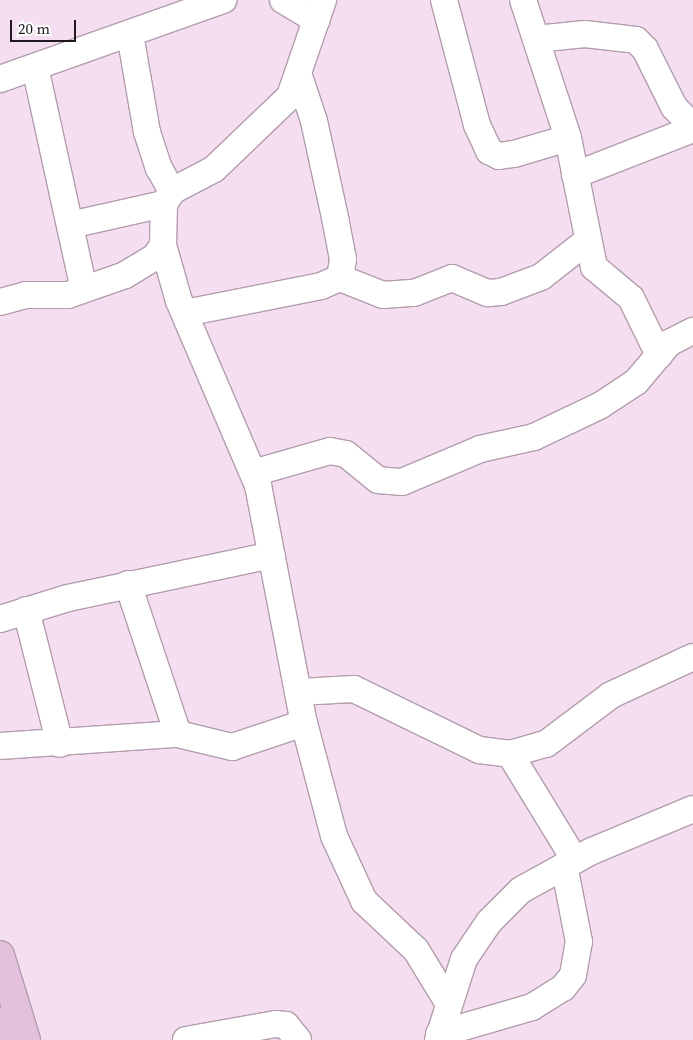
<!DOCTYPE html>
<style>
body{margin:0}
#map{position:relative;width:693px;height:1040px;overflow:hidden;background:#f5deef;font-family:"Source Serif 4",serif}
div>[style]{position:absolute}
.roads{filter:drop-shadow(1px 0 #b29dad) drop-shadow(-1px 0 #b29dad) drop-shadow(0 1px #b29dad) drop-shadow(0 -1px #b29dad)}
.minor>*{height:26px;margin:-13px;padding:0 13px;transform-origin:13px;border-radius:13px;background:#fff}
.major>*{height:28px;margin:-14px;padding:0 14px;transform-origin:14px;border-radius:14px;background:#e3c1dc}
span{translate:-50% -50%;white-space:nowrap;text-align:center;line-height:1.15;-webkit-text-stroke:5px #fff;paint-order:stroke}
.scale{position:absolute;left:10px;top:20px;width:66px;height:22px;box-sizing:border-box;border:2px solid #21191f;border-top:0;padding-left:6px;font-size:15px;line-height:18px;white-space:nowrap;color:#21191f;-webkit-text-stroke:4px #fff;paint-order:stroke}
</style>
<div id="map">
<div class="roads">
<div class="minor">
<div style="left:283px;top:0;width:39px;rotate:31deg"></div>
<div style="left:444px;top:0;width:129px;rotate:75.2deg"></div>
<div style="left:477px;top:125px;width:29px;rotate:65deg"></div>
<div style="left:489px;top:151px;width:11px;rotate:27deg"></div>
<div style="left:499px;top:156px;width:15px;rotate:-8deg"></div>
<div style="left:514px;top:154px;width:56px;rotate:-16.5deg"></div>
<div style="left:523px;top:0;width:145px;rotate:71.9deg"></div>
<div style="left:568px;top:138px;width:132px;rotate:78.6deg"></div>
<div style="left:594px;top:267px;width:48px;rotate:40deg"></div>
<div style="left:631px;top:298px;width:64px;rotate:63.8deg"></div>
<div style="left:130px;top:34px;width:99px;rotate:80.2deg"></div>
<div style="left:147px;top:132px;width:38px;rotate:72deg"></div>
<div style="left:159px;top:168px;width:26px;rotate:61deg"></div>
<div style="left:536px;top:39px;width:49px;rotate:-5.8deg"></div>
<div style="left:585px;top:34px;width:51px;rotate:6.7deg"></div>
<div style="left:636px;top:40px;width:13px;rotate:45deg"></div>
<div style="left:645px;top:49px;width:65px;rotate:63.4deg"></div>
<div style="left:674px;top:107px;width:28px;rotate:46deg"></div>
<div style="left:35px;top:67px;width:227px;rotate:77.6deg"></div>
<div style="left:0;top:79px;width:237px;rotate:-19.5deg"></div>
<div style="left:575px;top:175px;width:127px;rotate:-21.3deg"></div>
<div style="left:70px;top:225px;width:96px;rotate:-12.6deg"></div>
<div style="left:163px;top:245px;width:58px;rotate:74.1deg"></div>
<div style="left:179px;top:301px;width:200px;rotate:66.8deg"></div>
<div style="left:258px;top:485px;width:242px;rotate:79.1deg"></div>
<div style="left:304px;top:723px;width:117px;rotate:75.1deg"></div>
<div style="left:334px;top:836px;width:72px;rotate:65.2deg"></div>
<div style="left:364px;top:901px;width:71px;rotate:43.3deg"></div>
<div style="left:416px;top:950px;width:63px;rotate:58.6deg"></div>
<div style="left:340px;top:278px;width:46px;rotate:21.6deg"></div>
<div style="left:383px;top:295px;width:31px;rotate:-4deg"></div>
<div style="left:414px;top:293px;width:41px;rotate:-21.5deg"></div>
<div style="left:452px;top:278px;width:39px;rotate:23deg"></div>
<div style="left:488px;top:293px;width:13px;rotate:-4deg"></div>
<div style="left:501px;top:292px;width:43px;rotate:-20.6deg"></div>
<div style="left:541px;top:277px;width:58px;rotate:-38deg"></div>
<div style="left:0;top:302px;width:27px;rotate:-15deg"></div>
<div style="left:26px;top:295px;width:42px"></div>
<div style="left:68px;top:295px;width:60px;rotate:-19.3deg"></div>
<div style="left:125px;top:275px;width:35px;rotate:-31deg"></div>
<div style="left:155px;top:257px;width:14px;rotate:-56deg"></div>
<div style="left:163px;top:245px;width:41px;rotate:-88.6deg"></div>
<div style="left:164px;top:204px;width:15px;rotate:-58deg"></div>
<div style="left:172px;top:191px;width:47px;rotate:-27.6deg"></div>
<div style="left:214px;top:169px;width:105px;rotate:-43.8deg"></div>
<div style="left:290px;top:96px;width:102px;rotate:-71deg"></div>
<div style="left:185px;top:313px;width:139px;rotate:-11.2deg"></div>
<div style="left:321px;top:286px;width:21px;rotate:-23deg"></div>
<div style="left:340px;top:278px;width:19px;rotate:-81deg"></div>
<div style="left:343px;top:259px;width:38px;rotate:-101deg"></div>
<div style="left:336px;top:222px;width:103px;rotate:-102.3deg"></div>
<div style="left:314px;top:121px;width:44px;rotate:-108.4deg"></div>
<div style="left:253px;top:473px;width:80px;rotate:-15.9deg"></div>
<div style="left:330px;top:451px;width:16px;rotate:11deg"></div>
<div style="left:346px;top:454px;width:41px;rotate:39.1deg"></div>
<div style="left:378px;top:480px;width:24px;rotate:5deg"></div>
<div style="left:402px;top:482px;width:85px;rotate:-22.9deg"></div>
<div style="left:480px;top:449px;width:55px;rotate:-12.5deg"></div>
<div style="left:534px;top:437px;width:74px;rotate:-25.5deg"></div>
<div style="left:601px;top:405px;width:42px;rotate:-33.3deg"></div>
<div style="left:636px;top:382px;width:51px;rotate:-49.8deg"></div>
<div style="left:669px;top:343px;width:27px;rotate:-27deg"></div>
<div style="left:128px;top:584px;width:158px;rotate:71.6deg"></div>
<div style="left:26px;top:610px;width:138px;rotate:75.8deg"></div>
<div style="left:0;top:619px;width:71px;rotate:-17.2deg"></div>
<div style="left:68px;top:598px;width:208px;rotate:-11.9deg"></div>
<div style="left:298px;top:692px;width:56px;rotate:-3.1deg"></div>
<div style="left:354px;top:689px;width:139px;rotate:26deg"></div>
<div style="left:479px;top:750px;width:31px;rotate:7deg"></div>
<div style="left:510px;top:754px;width:37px;rotate:-16deg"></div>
<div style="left:546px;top:744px;width:81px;rotate:-37deg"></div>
<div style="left:611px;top:695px;width:90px;rotate:-24.9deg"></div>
<div style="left:0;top:746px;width:178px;rotate:-3.9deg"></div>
<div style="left:178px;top:734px;width:56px;rotate:13.5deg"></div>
<div style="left:232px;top:747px;width:76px;rotate:-18.4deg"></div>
<div style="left:510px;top:754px;width:124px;rotate:58.5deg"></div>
<div style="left:439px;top:1034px;width:97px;rotate:-16.2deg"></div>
<div style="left:532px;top:1007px;width:36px;rotate:-32deg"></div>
<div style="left:563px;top:988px;width:16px;rotate:-52deg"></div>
<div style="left:573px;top:975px;width:34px;rotate:-80deg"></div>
<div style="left:579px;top:942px;width:78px;rotate:-101deg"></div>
<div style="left:186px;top:1040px;width:91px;rotate:-10.1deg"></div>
<div style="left:276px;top:1024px;width:10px;rotate:6deg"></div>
<div style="left:286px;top:1025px;width:19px;rotate:51deg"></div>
<div style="left:438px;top:1040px;width:85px;rotate:-72.2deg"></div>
<div style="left:464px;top:959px;width:45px;rotate:-56deg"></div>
<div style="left:489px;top:922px;width:45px;rotate:-45deg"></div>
<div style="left:521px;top:890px;width:81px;rotate:-28.8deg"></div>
<div style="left:592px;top:851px;width:109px;rotate:-22.6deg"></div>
</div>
<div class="major">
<div style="left:0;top:955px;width:89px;rotate:73deg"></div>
<div style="left:0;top:1022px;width:19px;rotate:74deg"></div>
</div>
</div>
<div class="scale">20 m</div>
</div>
